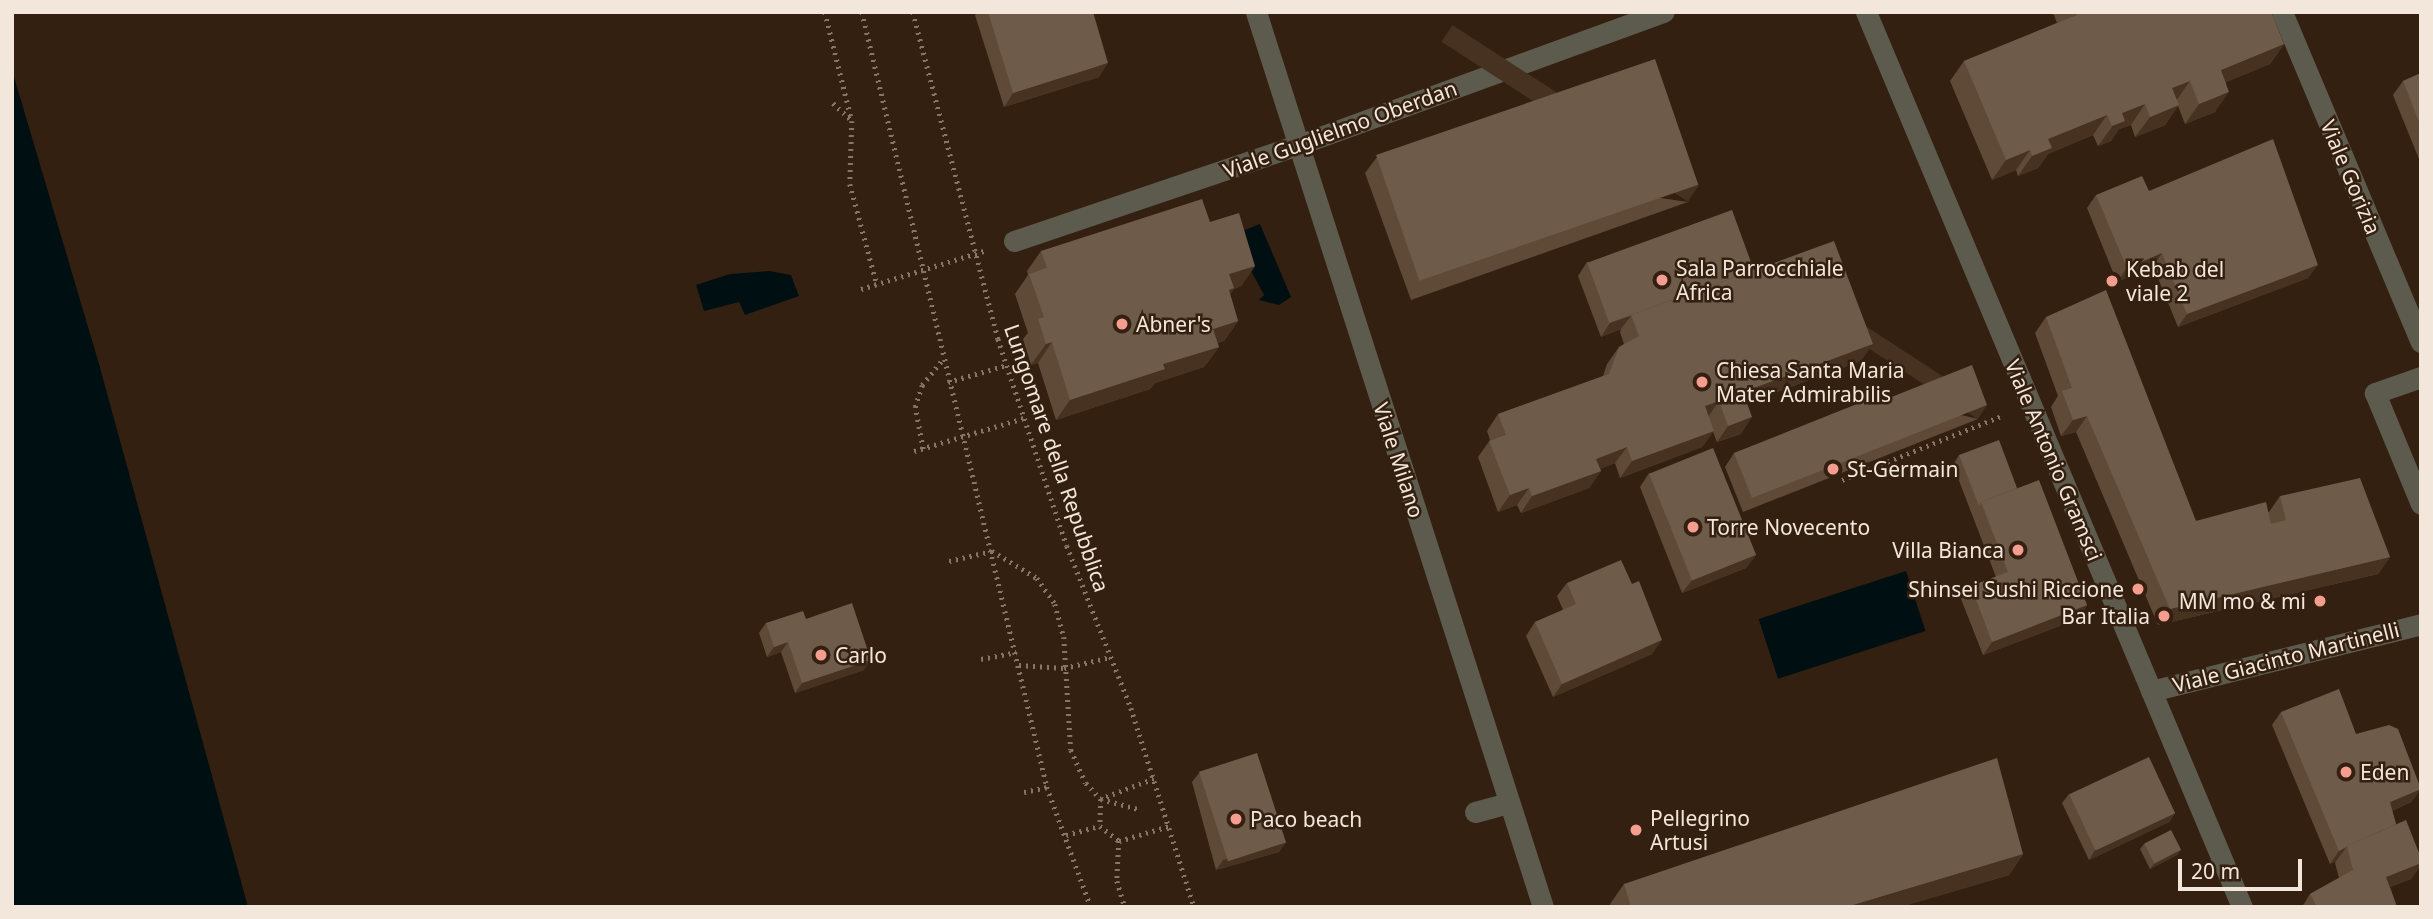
<!DOCTYPE html>
<style>
body{margin:0}
#map{position:relative;width:2433px;height:919px;overflow:hidden;background:#342010;font-family:"Noto Sans",sans-serif}
div>[style]{position:absolute}
.water>*{inset:0;background:#000f12;transform-origin:0 0}
.path>*{height:4.5px;margin-top:-2.25px;transform-origin:0;background:repeating-linear-gradient(90deg,#877668 0 2px,transparent 0 7px)}
.minor>*{height:21px;margin:-10.5px;padding:0 10.5px;transform-origin:10.5px;border-radius:10.5px;background:#5d5a4e}
.wall>*{inset:0;background:#5f4a38}
.shaded-wall>*{inset:0;background:#473221;transform-origin:0 0}
.building>*{inset:0;background:#6f5b4a;transform-origin:0 0}
.dots>*{width:19px;height:19px;translate:-50% -50%;box-sizing:border-box;border:4px solid #342010;border-radius:50%}
span{translate:-50% -50%;white-space:nowrap;text-align:center;line-height:1.15;-webkit-text-stroke:5px #342010;paint-order:stroke}
.street-label{font-size:21px;color:#f3e6db}
.poi-label{font-size:21px;color:#f3e6db}
.left{translate:0 -50%;text-align:left}
.right{translate:-100% -50%;text-align:right}
.frame{position:absolute;inset:0;border:14px solid #f3e6db;pointer-events:none}
.scale{position:absolute;left:2178px;top:859px;width:124px;height:32px;box-sizing:border-box;border:4px solid #f3e6db;border-top:0;padding-left:9px;font-size:21px;line-height:24px;white-space:nowrap;color:#f3e6db;-webkit-text-stroke:5px #342010;paint-order:stroke}
</style>
<div id="map">
<div class="water">
<div style="clip-path:polygon(12px 70px,99px 364px,248px 907px,12px 907px)"></div>
<div style="clip-path:polygon(1260px 224px,1291px 297px,1279px 305px,1259px 300px,1264px 295px,1232px 235px)"></div>
<div style="clip-path:polygon(769px 271px,791px 275px,799px 296px,745px 315px,739px 302px,704px 311px,696px 285px,730px 274px)"></div>
<div style="left:1906px;top:571px;width:63px;height:155px;rotate:72deg"></div>
</div>
<div class="path">
<div style="left:825px;top:12px;width:112px;rotate:76.1deg"></div>
<div style="left:852px;top:121px;width:63px;rotate:91.8deg"></div>
<div style="left:850px;top:184px;width:105px;rotate:75deg"></div>
<div style="left:862px;top:12px;width:797px;rotate:76.57deg"></div>
<div style="left:1047px;top:787px;width:128px;rotate:69.9deg"></div>
<div style="left:913px;top:12px;width:338px;rotate:75.4deg"></div>
<div style="left:998px;top:339px;width:218px;rotate:71.6deg"></div>
<div style="left:1067px;top:546px;width:174px;rotate:68.4deg"></div>
<div style="left:1131px;top:708px;width:209px;rotate:72.4deg"></div>
<div style="left:833px;top:103px;width:26px;rotate:43deg"></div>
<div style="left:861px;top:289px;width:132px;rotate:-17.2deg"></div>
<div style="left:948px;top:382px;width:61px;rotate:-16.1deg"></div>
<div style="left:923px;top:449px;width:43px;rotate:-100.8deg"></div>
<div style="left:915px;top:407px;width:23px;rotate:-72deg"></div>
<div style="left:922px;top:385px;width:32px;rotate:-51deg"></div>
<div style="left:914px;top:451px;width:115px;rotate:-16.7deg"></div>
<div style="left:1842px;top:480px;width:171px;rotate:-21.9deg"></div>
<div style="left:949px;top:561px;width:44px;rotate:-13.1deg"></div>
<div style="left:992px;top:551px;width:52px;rotate:31deg"></div>
<div style="left:1037px;top:578px;width:32px;rotate:55deg"></div>
<div style="left:1055px;top:604px;width:34px;rotate:75deg"></div>
<div style="left:1064px;top:637px;width:113px;rotate:86.5deg"></div>
<div style="left:1071px;top:750px;width:36px;rotate:66deg"></div>
<div style="left:1086px;top:783px;width:22px;rotate:47deg"></div>
<div style="left:1101px;top:799px;width:39px;rotate:15deg"></div>
<div style="left:981px;top:659px;width:36px;rotate:-11deg"></div>
<div style="left:1019px;top:665px;width:45px;rotate:3.8deg"></div>
<div style="left:1064px;top:668px;width:48px;rotate:-13.2deg"></div>
<div style="left:1154px;top:779px;width:57px;rotate:159.3deg"></div>
<div style="left:1101px;top:799px;width:27px;rotate:92deg"></div>
<div style="left:1100px;top:826px;width:24px;rotate:38deg"></div>
<div style="left:1119px;top:841px;width:52px;rotate:-16.7deg"></div>
<div style="left:1024px;top:792px;width:24px;rotate:-12deg"></div>
<div style="left:1066px;top:835px;width:35px;rotate:-15deg"></div>
<div style="left:1119px;top:841px;width:40px;rotate:92.9deg"></div>
<div style="left:1117px;top:881px;width:27px;rotate:73deg"></div>
</div>
<div class="minor">
<div style="left:1256px;top:12px;width:940px;rotate:72.22deg"></div>
<div style="left:1866px;top:12px;width:971px;rotate:67.21deg"></div>
<div style="left:2282px;top:12px;width:358px;rotate:67.2deg"></div>
<div style="left:1014px;top:241px;width:300px;rotate:-18.7deg"></div>
<div style="left:1298px;top:145px;width:389px;rotate:-20deg"></div>
<div style="left:2421px;top:377px;width:49px;rotate:160.8deg"></div>
<div style="left:2375px;top:393px;width:120px;rotate:67.5deg"></div>
<div style="left:2151px;top:691px;width:278px;rotate:-13.9deg"></div>
<div style="left:1475px;top:812px;width:35px;rotate:-15deg"></div>
</div>
<div class="wall">
<div style="clip-path:polygon(977px 12px,1093px 12px,1099px 77px,1004px 107px,975px 15px)"></div>
<div style="clip-path:polygon(2048px 12px,2271px 12px,2284px 44px,2270px 64px,2226px 82px,2215px 112px,2185px 124px,2178px 106px,2165px 125px,2135px 137px,2131px 125px,2119px 129px,2111px 141px,2098px 146px,2093px 135px,2048px 154px,2038px 168px,2018px 176px,2016px 170px,1992px 180px,1950px 81px,1964px 61px,2057px 23px,2054px 15px)"></div>
<div style="clip-path:polygon(2421px 73px,2421px 164px,2393px 95px,2403px 81px)"></div>
<div style="clip-path:polygon(1377px 157px,1688px 202px,1411px 300px,1365px 173px)"></div>
<div style="clip-path:polygon(2149px 191px,2308px 278px,2178px 327px,2153px 266px,2117px 282px,2087px 208px,2096px 195px)"></div>
<div style="clip-path:polygon(1210px 222px,1255px 266px,1241px 286px,1234px 289px,1230px 294px,1238px 321px,1224px 341px,1217px 343px,1219px 347px,1204px 367px,1155px 383px,1150px 389px,1056px 420px,1038px 363px,1031px 365px,1023px 339px,1028px 333px,1015px 294px,1028px 275px,1027px 271px,1041px 251px)"></div>
<div style="clip-path:polygon(1587px 262px,1754px 270px,1861px 361px,1747px 403px,1741px 434px,1717px 442px,1713px 432px,1702px 447px,1620px 478px,1615px 463px,1600px 469px,1601px 471px,1589px 488px,1521px 513px,1517px 505px,1498px 512px,1478px 457px,1490px 440px,1487px 431px,1498px 414px,1603px 376px,1607px 364px,1619px 347px,1624px 344px,1620px 332px,1621px 329px,1601px 337px,1578px 276px)"></div>
<div style="clip-path:polygon(2046px 317px,2196px 521px,2269px 512px,2280px 496px,2390px 557px,2378px 574px,2158px 625px,2076px 432px,2061px 436px,2051px 407px,2058px 396px,2035px 333px)"></div>
<div style="clip-path:polygon(1889px 398px,1978px 419px,1743px 512px,1725px 467px,1734px 453px)"></div>
<div style="clip-path:polygon(1959px 455px,2017px 488px,2087px 605px,2078px 619px,1983px 655px,1961px 599px,1971px 586px,1996px 577px,1953px 465px)"></div>
<div style="clip-path:polygon(1649px 473px,1756px 555px,1746px 568px,1682px 593px,1640px 487px)"></div>
<div style="clip-path:polygon(1567px 583px,1652px 654px,1553px 697px,1526px 636px,1535px 622px,1563px 610px,1557px 596px)"></div>
<div style="clip-path:polygon(806px 619px,864px 670px,795px 693px,781px 652px,767px 657px,759px 633px,766px 623px)"></div>
<div style="clip-path:polygon(2281px 712px,2356px 734px,2421px 789px,2411px 802px,2392px 811px,2396px 824px,2421px 858px,2421px 865px,2411px 879px,2390px 887px,2397px 907px,2302px 907px,2310px 894px,2339px 878px,2335px 863px,2336px 861px,2330px 864px,2272px 725px)"></div>
<div style="clip-path:polygon(1199px 773px,1286px 842px,1279px 852px,1216px 870px,1192px 782px)"></div>
<div style="clip-path:polygon(2069px 794px,2175px 813px,2169px 822px,2089px 860px,2062px 803px)"></div>
<div style="clip-path:polygon(2144px 844px,2181px 850px,2177px 855px,2150px 869px,2140px 849px)"></div>
<div style="clip-path:polygon(2023px 854px,2009px 875px,1900px 907px,1611px 907px,1610px 904px,1624px 884px)"></div>
</div>
<div class="shaded-wall">
<div style="clip-path:polygon(2284px 44px,2270px 64px,2206px 90px,2221px 70px)"></div>
<div style="clip-path:polygon(1108px 63px,1099px 77px,1004px 107px,1013px 93px)"></div>
<div style="clip-path:polygon(2190px 81px,2176px 101px,2172px 88px)"></div>
<div style="clip-path:polygon(2229px 92px,2215px 112px,2185px 124px,2199px 104px)"></div>
<div style="clip-path:polygon(2145px 104px,2131px 125px,2119px 129px,2111px 141px,2098px 146px,2122px 113px)"></div>
<div style="clip-path:polygon(2179px 105px,2165px 125px,2135px 137px,2150px 117px)"></div>
<div style="clip-path:polygon(2107px 115px,2093px 135px,2048px 154px,2038px 168px,2018px 176px,2032px 156px,2048px 139px)"></div>
<div style="clip-path:polygon(2030px 150px,2016px 170px,1992px 180px,2006px 160px)"></div>
<div style="left:1699px;top:185px;width:20px;height:294px;rotate:123deg"></div>
<div style="clip-path:polygon(2162px 253px,2153px 266px,2117px 282px,2127px 268px)"></div>
<div style="clip-path:polygon(2318px 265px,2308px 278px,2178px 327px,2187px 314px)"></div>
<div style="clip-path:polygon(1255px 266px,1241px 286px,1234px 289px,1220px 309px,1229px 274px)"></div>
<div style="clip-path:polygon(1631px 316px,1621px 329px,1601px 337px,1610px 323px)"></div>
<div style="clip-path:polygon(1238px 321px,1224px 341px,1198px 349px,1213px 329px)"></div>
<div style="clip-path:polygon(1052px 342px,1038px 363px,1031px 365px,1046px 344px)"></div>
<div style="clip-path:polygon(1873px 344px,1861px 361px,1732px 408px,1743px 392px)"></div>
<div style="clip-path:polygon(1219px 347px,1204px 367px,1155px 383px,1150px 389px,1056px 420px,1070px 400px,1163px 364px)"></div>
<div style="clip-path:polygon(1719px 401px,1708px 417px,1705px 406px)"></div>
<div style="left:1987px;top:405px;width:17px;height:253px;rotate:123deg"></div>
<div style="clip-path:polygon(2087px 416px,2076px 432px,2061px 436px,2073px 420px)"></div>
<div style="clip-path:polygon(1752px 417px,1741px 434px,1717px 442px,1728px 426px)"></div>
<div style="clip-path:polygon(1714px 431px,1702px 447px,1620px 478px,1632px 461px)"></div>
<div style="clip-path:polygon(1627px 447px,1615px 463px,1584px 475px,1596px 459px)"></div>
<div style="clip-path:polygon(1601px 471px,1589px 488px,1521px 513px,1532px 496px)"></div>
<div style="clip-path:polygon(1529px 488px,1517px 505px,1498px 512px,1510px 495px)"></div>
<div style="clip-path:polygon(1756px 555px,1746px 568px,1682px 593px,1692px 580px)"></div>
<div style="clip-path:polygon(2390px 557px,2378px 574px,2158px 625px,2170px 609px)"></div>
<div style="clip-path:polygon(2087px 605px,2078px 619px,1983px 655px,1992px 642px)"></div>
<div style="clip-path:polygon(1662px 640px,1652px 654px,1553px 697px,1562px 684px)"></div>
<div style="clip-path:polygon(788px 642px,781px 652px,767px 657px,774px 647px)"></div>
<div style="clip-path:polygon(871px 660px,864px 670px,795px 693px,802px 683px)"></div>
<div style="clip-path:polygon(2421px 789px,2411px 802px,2381px 816px,2390px 802px)"></div>
<div style="clip-path:polygon(2175px 813px,2169px 822px,2089px 860px,2095px 850px)"></div>
<div style="clip-path:polygon(1286px 842px,1279px 852px,1216px 870px,1223px 860px)"></div>
<div style="clip-path:polygon(2346px 848px,2336px 861px,2330px 864px,2339px 851px)"></div>
<div style="clip-path:polygon(2181px 850px,2177px 855px,2150px 869px,2154px 864px)"></div>
<div style="clip-path:polygon(2023px 854px,2009px 875px,1900px 907px,1846px 907px)"></div>
<div style="clip-path:polygon(2421px 863px,2421px 865px,2411px 879px,2375px 893px,2386px 877px)"></div>
</div>
<div class="building">
<div style="clip-path:polygon(988px 12px,1093px 12px,1108px 63px,1013px 93px)"></div>
<div style="clip-path:polygon(2076px 12px,2271px 12px,2284px 44px,2221px 70px,2229px 92px,2199px 104px,2190px 81px,2172px 88px,2179px 105px,2150px 117px,2145px 104px,2122px 113px,2125px 121px,2112px 126px,2107px 115px,2048px 139px,2052px 148px,2032px 156px,2030px 150px,2006px 160px,1964px 61px,2077px 15px)"></div>
<div style="left:1655px;top:59px;width:133px;height:295px;rotate:71deg"></div>
<div style="clip-path:polygon(2421px 73px,2421px 127px,2403px 81px)"></div>
<div style="clip-path:polygon(2273px 139px,2318px 265px,2187px 314px,2162px 253px,2127px 268px,2096px 195px,2142px 176px,2149px 191px)"></div>
<div style="clip-path:polygon(1202px 199px,1210px 222px,1239px 213px,1255px 266px,1229px 274px,1234px 288px,1229px 290px,1238px 321px,1213px 329px,1219px 347px,1163px 364px,1165px 369px,1070px 400px,1052px 342px,1046px 344px,1038px 319px,1044px 317px,1029px 274px,1047px 268px,1041px 251px)"></div>
<div style="left:1732px;top:210px;width:64px;height:154px;rotate:70deg"></div>
<div style="clip-path:polygon(1834px 241px,1873px 344px,1743px 392px,1752px 417px,1728px 426px,1719px 401px,1705px 406px,1714px 431px,1632px 461px,1627px 447px,1596px 459px,1601px 471px,1532px 496px,1529px 488px,1510px 495px,1489px 441px,1506px 435px,1498px 414px,1609px 374px,1619px 347px,1639px 336px,1631px 315px)"></div>
<div style="clip-path:polygon(2106px 290px,2196px 521px,2266px 502px,2271px 524px,2286px 520px,2280px 496px,2360px 478px,2390px 557px,2170px 609px,2087px 416px,2073px 420px,2062px 391px,2072px 388px,2046px 317px)"></div>
<div style="clip-path:polygon(1972px 365px,1987px 405px,1752px 498px,1734px 453px,1887px 392px,1889px 398px)"></div>
<div style="clip-path:polygon(1999px 440px,2017px 488px,1981px 502px,1979px 506px,1959px 455px)"></div>
<div style="left:1713px;top:448px;width:115px;height:69px;rotate:68deg"></div>
<div style="clip-path:polygon(2039px 480px,2087px 605px,1992px 642px,1971px 586px,2008px 572px,1981px 502px)"></div>
<div style="clip-path:polygon(1621px 560px,1632px 584px,1639px 581px,1662px 640px,1562px 684px,1535px 622px,1576px 604px,1567px 583px)"></div>
<div style="clip-path:polygon(852px 603px,871px 660px,802px 683px,788px 642px,774px 647px,766px 623px,803px 611px,806px 619px)"></div>
<div style="clip-path:polygon(2339px 689px,2356px 734px,2389px 725px,2398px 729px,2421px 789px,2390px 802px,2396px 824px,2347px 846px,2339px 851px,2281px 712px)"></div>
<div style="left:1257px;top:753px;width:94px;height:61px;rotate:72deg"></div>
<div style="left:2149px;top:757px;width:62px;height:88px;rotate:65deg"></div>
<div style="clip-path:polygon(1997px 758px,2023px 854px,1846px 907px,1631px 907px,1624px 884px)"></div>
<div style="clip-path:polygon(2406px 820px,2421px 858px,2421px 863px,2386px 877px,2397px 907px,2317px 907px,2310px 894px,2353px 870px,2347px 846px)"></div>
<div style="left:2171px;top:830px;width:22px;height:30px;rotate:63deg"></div>
</div>
<div class="dots">
<div style="left:1662px;top:280px;background:#f59d8f"></div>
<div style="left:2112px;top:281px;background:#f59d8f"></div>
<div style="left:1122px;top:324px;background:#f59d8f"></div>
<div style="left:1702px;top:382px;background:#f59d8f"></div>
<div style="left:1833px;top:469px;background:#f59d8f"></div>
<div style="left:1693px;top:527px;background:#f59d8f"></div>
<div style="left:2018px;top:550px;background:#f59d8f"></div>
<div style="left:2138px;top:589px;background:#f59d8f"></div>
<div style="left:2320px;top:601px;background:#f59d8f"></div>
<div style="left:2164px;top:616px;background:#f59d8f"></div>
<div style="left:821px;top:655px;background:#f59d8f"></div>
<div style="left:2346px;top:772px;background:#f59d8f"></div>
<div style="left:1236px;top:819px;background:#f59d8f"></div>
<div style="left:1636px;top:830px;background:#f59d8f"></div>
</div>
<div class="street-label">
<span style="left:1340px;top:129px;rotate:-20deg">Viale Guglielmo Oberdan</span>
<span style="left:2351px;top:177px;rotate:67deg">Viale Gorizia</span>
<span style="left:1057px;top:458px;rotate:71deg">Lungomare della Repubblica</span>
<span style="left:1399px;top:460px;rotate:72deg">Viale Milano</span>
<span style="left:2054px;top:460px;rotate:67deg">Viale Antonio Gramsci</span>
<span style="left:2286px;top:657px;rotate:-14deg">Viale Giacinto Martinelli</span>
</div>
<div class="poi-label">
<span class="left" style="left:1676px;top:280px">Sala Parrocchiale<br>Africa</span>
<span class="left" style="left:2126px;top:281px">Kebab del<br>viale 2</span>
<span class="left" style="left:1136px;top:324px">Abner's</span>
<span class="left" style="left:1716px;top:382px">Chiesa Santa Maria<br>Mater Admirabilis</span>
<span class="left" style="left:1847px;top:469px">St-Germain</span>
<span class="left" style="left:1707px;top:527px">Torre Novecento</span>
<span class="right" style="left:2004px;top:550px">Villa Bianca</span>
<span class="right" style="left:2124px;top:589px">Shinsei Sushi Riccione</span>
<span class="right" style="left:2306px;top:601px">MM mo &amp; mi</span>
<span class="right" style="left:2150px;top:616px">Bar Italia</span>
<span class="left" style="left:835px;top:655px">Carlo</span>
<span class="left" style="left:2360px;top:772px">Eden</span>
<span class="left" style="left:1650px;top:830px">Pellegrino<br>Artusi</span>
<span class="left" style="left:1250px;top:819px">Paco beach</span>
</div>
<div class="frame"></div>
<div class="scale">20 m</div>
</div>
